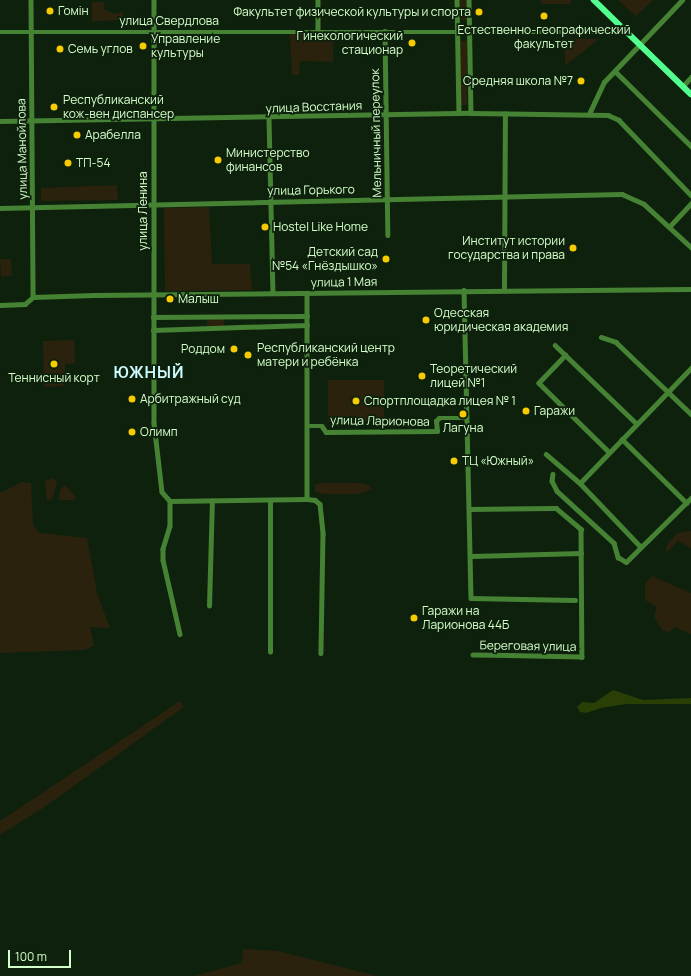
<!DOCTYPE html>
<meta charset="utf-8">
<style>
body{margin:0}
#map{position:relative;width:691px;height:976px;overflow:hidden;background:#0e210c;font-family:Manrope,sans-serif}
div>[style]{position:absolute}
.green>*{inset:0;background:#2b220e;transform-origin:0 0}
.water>*{inset:0;background:#2a3f06}
.minor>*{height:4.5px;margin:-2.25px;padding:0 2.25px;transform-origin:2.25px;border-radius:2.25px;background:#468234}
.major>*{height:5.5px;margin:-2.75px;padding:0 2.75px;transform-origin:2.75px;border-radius:2.75px;background:#52ff8f}
.dots>*{width:11px;height:11px;translate:-50% -50%;box-sizing:border-box;border:2px solid #0e210c;border-radius:50%}
span{translate:-50% -50%;white-space:nowrap;text-align:center;line-height:1.15;-webkit-text-stroke:3.5px #0e210c;paint-order:stroke}
.poi-label{font-size:12px;color:#d4ffcb}
.left{translate:0 -50%;text-align:left}
.right{translate:-100% -50%;text-align:right}
.street-label{font-size:12px;color:#d4ffcb}
.district-label{font-size:16px;color:#cdfbff;font-weight:700;letter-spacing:1px}
.scale{position:absolute;left:8px;top:950px;width:63px;height:18px;box-sizing:border-box;border:2px solid #d4ffcb;border-top:0;padding-left:5px;font-size:12px;line-height:14px;white-space:nowrap;color:#d4ffcb;-webkit-text-stroke:3px #0e210c;paint-order:stroke}
</style>
<div id="map">
<div class="green">
<div style="clip-path:polygon(459px 0,466px 0,466px 20px,460px 20px)"></div>
<div style="clip-path:polygon(540px 0,572px 0,569px 4px,542px 4px)"></div>
<div style="clip-path:polygon(618px 0,653px 0,636px 16px)"></div>
<div style="clip-path:polygon(92px 2px,104px 2px,104px 9px,114px 14px,123px 12px,123px 20px,92px 21px)"></div>
<div style="clip-path:polygon(290px 33px,333px 33px,333px 62px,300px 61px,299px 75px,292px 75px)"></div>
<div style="clip-path:polygon(571px 39px,599px 39px,565px 66px,565px 40px)"></div>
<div style="left:460px;top:41px;width:7px;height:64px"></div>
<div style="clip-path:polygon(117px 185px,118px 200px,41px 201px,41px 188px)"></div>
<div style="clip-path:polygon(209px 207px,212px 264px,250px 264px,252px 290px,165px 291px,164px 208px)"></div>
<div style="left:11px;top:259px;width:17px;height:11px;rotate:87deg"></div>
<div style="left:207px;top:318px;width:17px;height:8px"></div>
<div style="clip-path:polygon(74px 340px,75px 363px,65px 364px,66px 386px,44px 387px,43px 341px)"></div>
<div style="left:384px;top:380px;width:42px;height:56px;rotate:90deg"></div>
<div style="clip-path:polygon(54px 478px,57px 483px,52px 499px,47px 501px,45px 481px)"></div>
<div style="clip-path:polygon(22px 482px,31px 483px,33px 525px,40px 533px,87px 538px,97px 593px,110px 628px,90px 627px,94px 646px,84px 650px,0 653px,0 493px)"></div>
<div style="clip-path:polygon(320px 483px,359px 483px,369px 485px,372px 489px,359px 494px,325px 494px,315px 492px,315px 485px)"></div>
<div style="clip-path:polygon(65px 485px,76px 497px,74px 500px,59px 500px,60px 490px)"></div>
<div style="clip-path:polygon(691px 531px,691px 548px,678px 541px,665px 554px,667px 545px,677px 533px)"></div>
<div style="clip-path:polygon(652px 576px,691px 593px,691px 634px,675px 627px,669px 632px,663px 631px,654px 616px,657px 607px,645px 600px,645px 584px)"></div>
<div style="clip-path:polygon(180px 701px,184px 707px,43px 808px,0 835px,0 821px)"></div>
<div style="clip-path:polygon(243px 949px,278px 951px,377px 976px,194px 976px,242px 963px)"></div>
</div>
<div class="water">
<div style="clip-path:polygon(613px 690px,643px 700px,691px 698px,691px 704px,626px 704px,601px 708px,586px 713px,580px 712px,577px 707px,582px 702px,594px 703px)"></div>
</div>
<div class="minor">
<div style="left:31px;top:0;width:297px;rotate:89.6deg"></div>
<div style="left:154px;top:0;width:423px;rotate:90deg"></div>
<div style="left:154px;top:423px;width:69px;rotate:83.4deg"></div>
<div style="left:162px;top:492px;width:12px;rotate:48deg"></div>
<div style="left:170px;top:501px;width:25px;rotate:90deg"></div>
<div style="left:170px;top:526px;width:24px;rotate:107deg"></div>
<div style="left:163px;top:549px;width:11px;rotate:90deg"></div>
<div style="left:163px;top:560px;width:76px;rotate:77.1deg"></div>
<div style="left:318px;top:0;width:31px;rotate:90deg"></div>
<div style="left:457px;top:0;width:113px;rotate:89deg"></div>
<div style="left:469px;top:0;width:113px;rotate:89deg"></div>
<div style="left:385px;top:31px;width:204px;rotate:89.2deg"></div>
<div style="left:0;top:32px;width:627px"></div>
<div style="left:615px;top:71px;width:107px;rotate:44.6deg"></div>
<div style="left:683px;top:86px;width:12px;rotate:-48deg"></div>
<div style="left:589px;top:114px;width:35px;rotate:-65deg"></div>
<div style="left:604px;top:82px;width:113px;rotate:-46.4deg"></div>
<div style="left:269px;top:118px;width:175px;rotate:88.7deg"></div>
<div style="left:0;top:121px;width:471px;rotate:-1deg"></div>
<div style="left:471px;top:113px;width:137px;rotate:0.8deg"></div>
<div style="left:608px;top:115px;width:12px;rotate:24deg"></div>
<div style="left:619px;top:120px;width:104px;rotate:46.2deg"></div>
<div style="left:0;top:208px;width:622px;rotate:-1.29deg"></div>
<div style="left:622px;top:194px;width:24px;rotate:24deg"></div>
<div style="left:644px;top:204px;width:64px;rotate:42.5deg"></div>
<div style="left:669px;top:227px;width:33px;rotate:-47deg"></div>
<div style="left:504px;top:289px;width:175px;rotate:-89.7deg"></div>
<div style="left:464px;top:290px;width:308px;rotate:88.7deg"></div>
<div style="left:471px;top:598px;width:104px;rotate:1.1deg"></div>
<div style="left:307px;top:293px;width:206px;rotate:90deg"></div>
<div style="left:0;top:305px;width:25px;rotate:-2deg"></div>
<div style="left:25px;top:304px;width:11px;rotate:-41deg"></div>
<div style="left:33px;top:297px;width:60px;rotate:-1.9deg"></div>
<div style="left:93px;top:295px;width:598px;rotate:-0.57deg"></div>
<div style="left:153px;top:317px;width:154px;rotate:-0.4deg"></div>
<div style="left:153px;top:330px;width:154px;rotate:-1.9deg"></div>
<div style="left:601px;top:337px;width:16px;rotate:18deg"></div>
<div style="left:616px;top:342px;width:104px;rotate:43.8deg"></div>
<div style="left:555px;top:345px;width:112px;rotate:43.9deg"></div>
<div style="left:566px;top:355px;width:39px;rotate:134deg"></div>
<div style="left:539px;top:383px;width:98px;rotate:44.6deg"></div>
<div style="left:307px;top:426px;width:15px"></div>
<div style="left:322px;top:426px;width:7px;rotate:56deg"></div>
<div style="left:326px;top:432px;width:111px;rotate:-0.5deg"></div>
<div style="left:437px;top:431px;width:10px;rotate:-96deg"></div>
<div style="left:436px;top:421px;width:4px;rotate:-45deg"></div>
<div style="left:439px;top:418px;width:28px"></div>
<div style="left:622px;top:439px;width:91px;rotate:44.6deg"></div>
<div style="left:546px;top:454px;width:45px;rotate:40.5deg"></div>
<div style="left:580px;top:483px;width:88px;rotate:46.4deg"></div>
<div style="left:553px;top:474px;width:7px;rotate:98deg"></div>
<div style="left:552px;top:481px;width:11px;rotate:63deg"></div>
<div style="left:557px;top:491px;width:77px;rotate:42.4deg"></div>
<div style="left:614px;top:543px;width:15px;rotate:74deg"></div>
<div style="left:618px;top:557px;width:9px;rotate:32deg"></div>
<div style="left:626px;top:562px;width:91px;rotate:-44.6deg"></div>
<div style="left:580px;top:483px;width:160px;rotate:-46deg"></div>
<div style="left:170px;top:501px;width:137px;rotate:-0.8deg"></div>
<div style="left:307px;top:499px;width:8px;rotate:7deg"></div>
<div style="left:315px;top:500px;width:6px;rotate:39deg"></div>
<div style="left:320px;top:504px;width:30px;rotate:84deg"></div>
<div style="left:323px;top:534px;width:119px;rotate:91deg"></div>
<div style="left:469px;top:509px;width:87px;rotate:-0.7deg"></div>
<div style="left:556px;top:508px;width:33px;rotate:40deg"></div>
<div style="left:581px;top:529px;width:128px;rotate:89.6deg"></div>
<div style="left:582px;top:657px;width:109px;rotate:-178.9deg"></div>
<div style="left:471px;top:556px;width:110px;rotate:-1.6deg"></div>
<div style="left:209px;top:606px;width:105px;rotate:-88.4deg"></div>
<div style="left:270px;top:652px;width:150px;rotate:-90deg"></div>
</div>
<div class="major">
<div style="left:594px;top:0;width:135px;rotate:44.1deg"></div>
</div>
<div class="dots">
<div style="left:50px;top:11px;background:#f6cb00"></div>
<div style="left:479px;top:12px;background:#f6cb00"></div>
<div style="left:544px;top:16px;background:#f6cb00"></div>
<div style="left:412px;top:43px;background:#f6cb00"></div>
<div style="left:143px;top:46px;background:#f6cb00"></div>
<div style="left:60px;top:49px;background:#f6cb00"></div>
<div style="left:581px;top:81px;background:#f6cb00"></div>
<div style="left:54px;top:107px;background:#f6cb00"></div>
<div style="left:77px;top:135px;background:#f6cb00"></div>
<div style="left:218px;top:160px;background:#f6cb00"></div>
<div style="left:68px;top:163px;background:#f6cb00"></div>
<div style="left:265px;top:227px;background:#f6cb00"></div>
<div style="left:573px;top:248px;background:#f6cb00"></div>
<div style="left:386px;top:259px;background:#f6cb00"></div>
<div style="left:170px;top:299px;background:#f6cb00"></div>
<div style="left:426px;top:320px;background:#f6cb00"></div>
<div style="left:234px;top:349px;background:#f6cb00"></div>
<div style="left:248px;top:355px;background:#f6cb00"></div>
<div style="left:54px;top:364px;background:#f6cb00"></div>
<div style="left:422px;top:376px;background:#f6cb00"></div>
<div style="left:132px;top:399px;background:#f6cb00"></div>
<div style="left:356px;top:401px;background:#f6cb00"></div>
<div style="left:526px;top:411px;background:#f6cb00"></div>
<div style="left:463px;top:414px;background:#f6cb00"></div>
<div style="left:132px;top:432px;background:#f6cb00"></div>
<div style="left:454px;top:461px;background:#f6cb00"></div>
<div style="left:414px;top:618px;background:#f6cb00"></div>
</div>
<div class="poi-label">
<span class="left" style="left:58px;top:11px">Гомiн</span>
<span class="right" style="left:471px;top:12px">Факультет физической культуры и спорта</span>
<span style="left:544px;top:37px">Естественно-географический<br>факультет</span>
<span class="right" style="left:403px;top:43px">Гинекологический<br>стационар</span>
<span class="left" style="left:151px;top:46px">Управление<br>культуры</span>
<span class="left" style="left:68px;top:49px">Семь углов</span>
<span class="right" style="left:573px;top:81px">Средняя школа №7</span>
<span class="left" style="left:63px;top:107px">Республиканский<br>кож-вен диспансер</span>
<span class="left" style="left:85px;top:135px">Арабелла</span>
<span class="left" style="left:226px;top:160px">Министерство<br>финансов</span>
<span class="left" style="left:76px;top:163px">ТП-54</span>
<span class="left" style="left:273px;top:227px">Hostel Like Home</span>
<span class="right" style="left:565px;top:248px">Институт истории<br>государства и права</span>
<span class="right" style="left:378px;top:259px">Детский сад<br>№54 «Гнёздышко»</span>
<span class="left" style="left:178px;top:299px">Малыш</span>
<span class="left" style="left:434px;top:320px">Одесская<br>юридическая академия</span>
<span class="left" style="left:257px;top:355px">Республиканский центр<br>матери и ребёнка</span>
<span class="right" style="left:225px;top:349px">Роддом</span>
<span class="left" style="left:430px;top:376px">Теоретический<br>лицей №1</span>
<span style="left:54px;top:378px">Теннисный корт</span>
<span class="left" style="left:140px;top:399px">Арбитражный суд</span>
<span class="left" style="left:364px;top:401px">Спортплощадка лицея № 1</span>
<span class="left" style="left:534px;top:411px">Гаражи</span>
<span style="left:463px;top:428px">Лагуна</span>
<span class="left" style="left:140px;top:432px">Олимп</span>
<span class="left" style="left:462px;top:461px">ТЦ «Южный»</span>
<span class="left" style="left:422px;top:618px">Гаражи на<br>Ларионова 44Б</span>
</div>
<div class="street-label">
<span style="left:169px;top:21px">улица Свердлова</span>
<span style="left:314px;top:107px;rotate:-2deg">улица Восстания</span>
<span style="left:376px;top:133px;rotate:-91deg">Мельничный переулок</span>
<span style="left:22px;top:149px;rotate:-91deg">улица Манойлова</span>
<span style="left:311px;top:190px;rotate:-1deg">улица Горького</span>
<span style="left:143px;top:211px;rotate:-90deg">улица Ленина</span>
<span style="left:344px;top:282px;rotate:-1deg">улица 1 Мая</span>
<span style="left:380px;top:421px;rotate:1deg">улица Ларионова</span>
<span style="left:528px;top:646px;rotate:1deg">Береговая улица</span>
</div>
<div class="district-label">
<span style="left:149px;top:372px">ЮЖНЫЙ</span>
</div>
<div class="scale">100 m</div>
</div>
